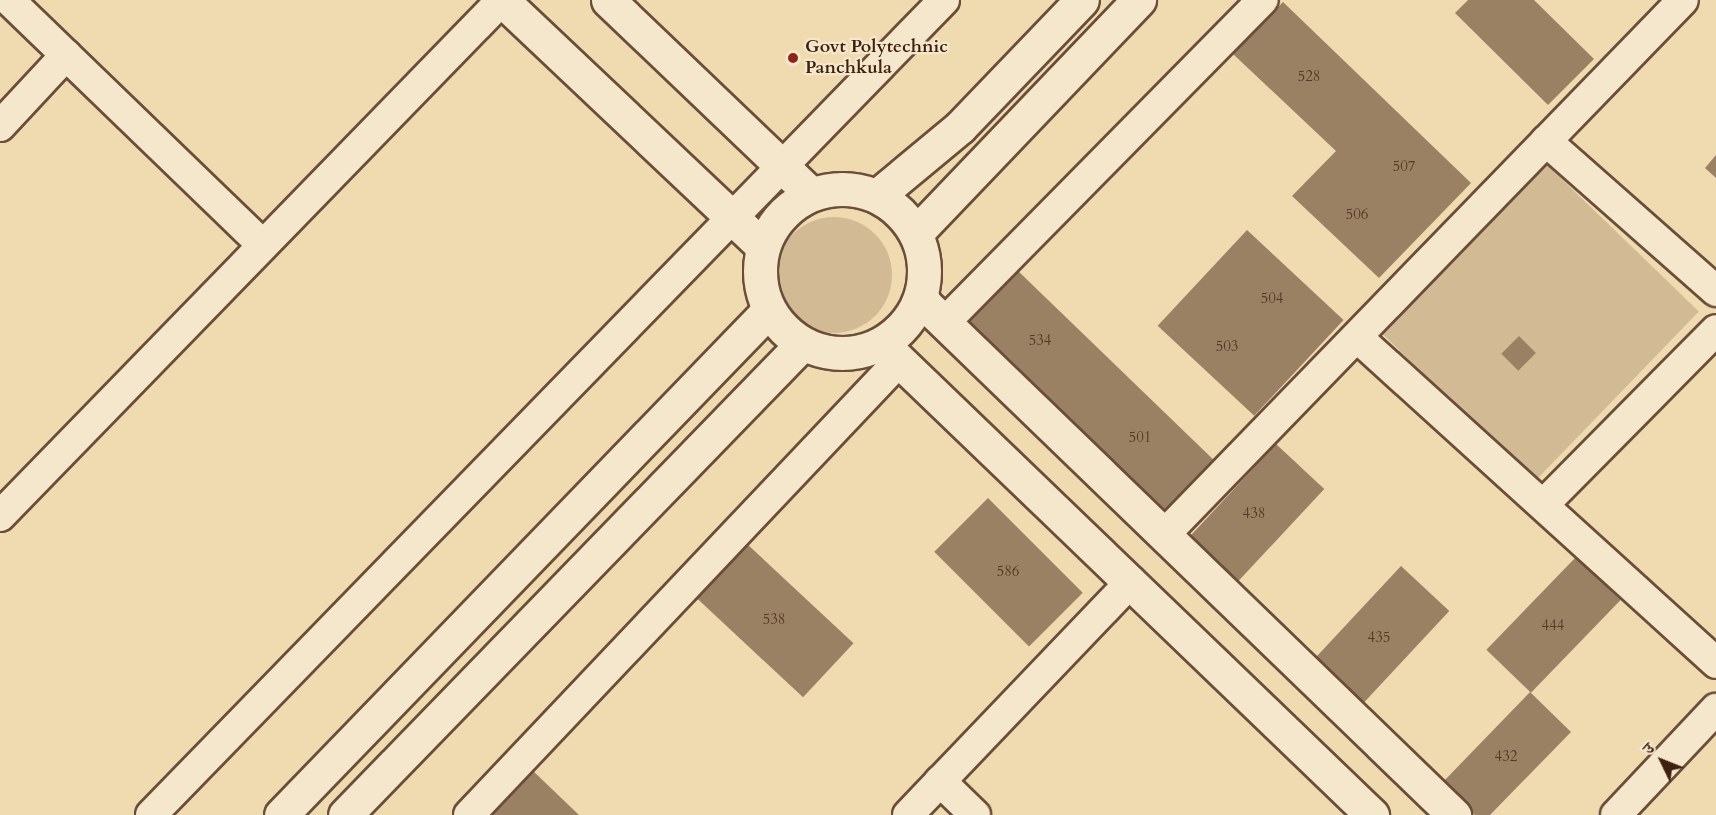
<!DOCTYPE html>
<meta charset="utf-8">
<style>
body{margin:0}
#map{position:relative;width:1716px;height:815px;overflow:hidden;background:#f0dab0;font-family:Cardo,"Noto Serif Devanagari",serif}
div>[style]{position:absolute}
.green>*{inset:0;background:#d2ba95;transform-origin:0 0}
.round{border-radius:50%}
.building>*{inset:0;background:#9b8164;transform-origin:0 0}
.roads{filter:drop-shadow(2px 0 #6a4e39) drop-shadow(-2px 0 #6a4e39) drop-shadow(0 2px #6a4e39) drop-shadow(0 -2px #6a4e39)}
.minor>*{height:30px;margin:-15px;padding:0 15px;transform-origin:15px;border-radius:15px;background:#f5e7cc}
.tertiary>*{height:33px;margin:-16.5px;padding:0 16.5px;transform-origin:16.5px;border-radius:16.5px;background:#f5e7cc}
.tertiary>.ring{margin:-16.5px;padding:0;box-sizing:content-box;background:none;border:33px solid #f5e7cc;border-radius:50%}
.dots>*{width:16px;height:16px;translate:-50% -50%;box-sizing:border-box;border:3px solid #f5e7cc;border-radius:50%}
span{translate:-50% -50%;white-space:nowrap;text-align:center;line-height:1.15;-webkit-text-stroke:4.5px #f5e7cc;paint-order:stroke}
.number-label{font-size:15px;color:#553826}
.number-label span{-webkit-text-stroke-width:0}
.poi-label{font-size:18px;color:#3e2011;font-weight:700}
.left{translate:0 -50%;text-align:left}
.north{position:absolute;left:1632px;top:731px;width:60px;height:60px;-webkit-text-stroke:4px #f5e7cc;paint-order:stroke;rotate:313deg;font-size:16px;font-weight:700;line-height:24px;text-align:center;color:#3e2011}
.north::after{content:'';display:block;margin:auto;width:21px;height:27px;background:#3e2011;clip-path:polygon(50% 0,100% 100%,50% 72%,0 100%)}
</style>
<div id="map">
<div class="green">
<div style="left:1542px;top:160px;width:218px;height:236px;rotate:44deg"></div>
<div class="round" style="left:776px;top:217px;width:116px;height:116px"></div>
</div>
<div class="building">
<div style="clip-path:polygon(1468px 0,1534px 0,1594px 59px,1548px 105px,1455px 13px)"></div>
<div style="clip-path:polygon(1283px 2px,1471px 183px,1379px 278px,1292px 196px,1336px 151px,1233px 54px)"></div>
<div style="clip-path:polygon(1716px 155px,1716px 178px,1705px 168px)"></div>
<div style="left:1247px;top:230px;width:132px;height:131px;rotate:43deg"></div>
<div style="left:1014px;top:267px;width:277px;height:70px;rotate:44deg"></div>
<div style="left:1519px;top:336px;width:24px;height:25px;rotate:45deg"></div>
<div style="left:1276px;top:444px;width:66px;height:132px;rotate:43deg"></div>
<div style="left:988px;top:498px;width:134px;height:76px;rotate:45deg"></div>
<div style="left:746px;top:543px;width:147px;height:74px;rotate:43deg"></div>
<div style="left:1576px;top:557px;width:62px;height:129px;rotate:44deg"></div>
<div style="left:1401px;top:566px;width:66px;height:136px;rotate:43deg"></div>
<div style="clip-path:polygon(1530px 692px,1571px 732px,1490px 815px,1475px 815px,1442px 783px)"></div>
<div style="clip-path:polygon(531px 769px,579px 815px,486px 815px)"></div>
</div>
<div class="roads">
<div class="minor">
<div style="left:9px;top:0;width:353px;rotate:44deg"></div>
<div style="left:0;top:126px;width:97px;rotate:-47.1deg"></div>
<div style="left:1546px;top:141px;width:227px;rotate:41.4deg"></div>
<div style="left:944px;top:323px;width:454px;rotate:-45.4deg"></div>
<div style="left:1357px;top:337px;width:485px;rotate:42.2deg"></div>
<div style="left:1545px;top:503px;width:243px;rotate:-45.3deg"></div>
<div style="left:0;top:516px;width:720px;rotate:-45.79deg"></div>
<div style="left:1164px;top:535px;width:745px;rotate:-45.87deg"></div>
<div style="left:940px;top:781px;width:49px;rotate:44.2deg"></div>
<div style="left:151px;top:815px;width:1137px;rotate:-45.78deg"></div>
<div style="left:469px;top:815px;width:627px;rotate:-46.55deg"></div>
<div style="left:908px;top:815px;width:323px;rotate:-46.3deg"></div>
<div style="left:1616px;top:815px;width:146px;rotate:-46.7deg"></div>
</div>
<div class="tertiary">
<div style="left:502px;top:0;width:359px;rotate:43.4deg"></div>
<div style="left:608px;top:0;width:281px;rotate:43.7deg"></div>
<div class="ring" style="left:760px;top:189px;width:131px;height:131px"></div>
<div style="left:877px;top:196px;width:108px;rotate:-39.7deg"></div>
<div style="left:960px;top:127px;width:176px;rotate:-46.2deg"></div>
<div style="left:916px;top:233px;width:323px;rotate:-46.3deg"></div>
<div style="left:921px;top:295px;width:10px;rotate:66deg"></div>
<div style="left:925px;top:304px;width:736px;rotate:44.01deg"></div>
<div style="left:882px;top:344px;width:680px;rotate:43.87deg"></div>
<div style="left:281px;top:815px;width:702px;rotate:-45.98deg"></div>
<div style="left:345px;top:815px;width:656px;rotate:-45.86deg"></div>
</div>
</div>
<div class="dots">
<div style="left:793px;top:58px;background:#8f2418"></div>
</div>
<div class="number-label">
<span style="left:1309px;top:77px">528</span>
<span style="left:1404px;top:167px">507</span>
<span style="left:1357px;top:215px">506</span>
<span style="left:1272px;top:299px">504</span>
<span style="left:1040px;top:341px">534</span>
<span style="left:1227px;top:347px">503</span>
<span style="left:1140px;top:438px">501</span>
<span style="left:1254px;top:514px">438</span>
<span style="left:1008px;top:572px">586</span>
<span style="left:774px;top:620px">538</span>
<span style="left:1553px;top:626px">444</span>
<span style="left:1379px;top:638px">435</span>
<span style="left:1506px;top:757px">432</span>
</div>
<div class="poi-label">
<span class="left" style="left:805px;top:58px">Govt Polytechnic<br>Panchkula</span>
</div>
<div class="north">उ</div>
</div>
